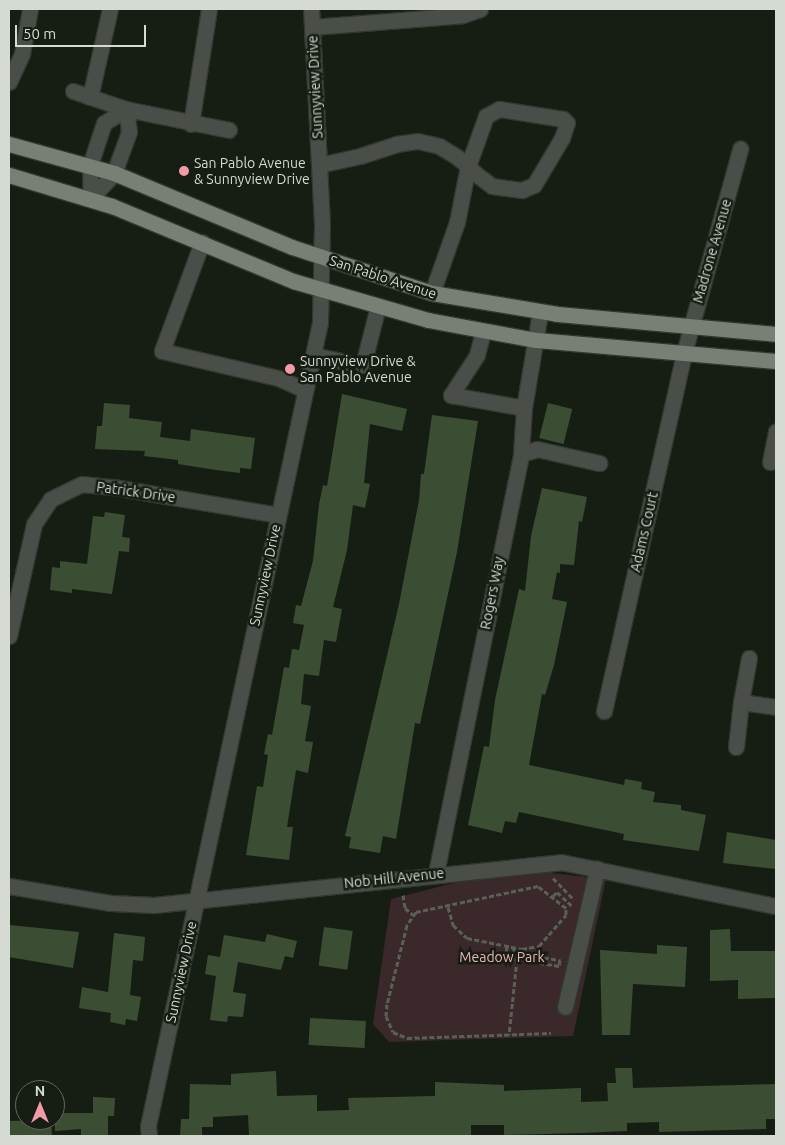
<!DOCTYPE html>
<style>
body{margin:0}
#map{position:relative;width:785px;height:1145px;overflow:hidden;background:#161e14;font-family:Ubuntu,sans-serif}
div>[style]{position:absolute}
.green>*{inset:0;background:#3b282b}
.building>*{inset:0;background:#3b4e34;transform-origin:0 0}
.path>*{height:3px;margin-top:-1.5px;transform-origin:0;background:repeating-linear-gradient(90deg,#596057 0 5px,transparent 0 7.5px)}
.roads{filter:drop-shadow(1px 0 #31382f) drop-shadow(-1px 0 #31382f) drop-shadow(0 1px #31382f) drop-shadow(0 -1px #31382f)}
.minor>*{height:15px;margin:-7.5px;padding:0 7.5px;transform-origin:7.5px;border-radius:7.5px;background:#4a4e48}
.major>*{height:15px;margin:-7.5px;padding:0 7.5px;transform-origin:7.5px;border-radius:7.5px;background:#788075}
.dots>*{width:14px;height:14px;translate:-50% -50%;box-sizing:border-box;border:2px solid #161e14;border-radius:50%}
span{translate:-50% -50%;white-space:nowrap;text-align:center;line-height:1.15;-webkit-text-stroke:5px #161e14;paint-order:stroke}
.street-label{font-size:14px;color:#d5dad3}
.poi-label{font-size:14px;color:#d5dad3}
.left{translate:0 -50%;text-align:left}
.park-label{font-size:14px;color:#f2b0ba}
.frame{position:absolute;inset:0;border:10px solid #d5dad3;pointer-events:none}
.north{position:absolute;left:15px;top:1080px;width:50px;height:50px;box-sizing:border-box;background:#161e14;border:1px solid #626960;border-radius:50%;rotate:0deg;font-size:14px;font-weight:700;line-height:20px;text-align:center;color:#d5dad3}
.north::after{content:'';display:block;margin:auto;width:18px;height:22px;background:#f39aa9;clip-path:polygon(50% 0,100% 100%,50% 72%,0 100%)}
.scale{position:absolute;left:15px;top:25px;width:131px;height:22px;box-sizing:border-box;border:2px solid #d5dad3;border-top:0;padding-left:6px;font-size:15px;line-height:18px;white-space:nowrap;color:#d5dad3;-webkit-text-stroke:4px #161e14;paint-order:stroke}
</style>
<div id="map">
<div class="green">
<div style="clip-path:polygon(523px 870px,606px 879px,573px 1036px,389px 1042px,373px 1024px,391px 899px,462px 881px)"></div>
</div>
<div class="building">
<div style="clip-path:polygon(342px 394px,407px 409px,402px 431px,370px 424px,364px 483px,370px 484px,365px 508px,353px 505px,347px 550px,333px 607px,342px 609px,336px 642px,324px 640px,319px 676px,304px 674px,301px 704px,311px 706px,305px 741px,313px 742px,308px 773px,296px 770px,287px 827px,293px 827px,289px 860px,246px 855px,257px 786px,263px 787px,268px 755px,264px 754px,268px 734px,272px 735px,284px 667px,289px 668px,292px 649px,299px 650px,304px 625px,293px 623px,296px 605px,301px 606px,313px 561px,319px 504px,323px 485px,327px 486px)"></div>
<div style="clip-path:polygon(104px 403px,130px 405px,129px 418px,162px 422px,160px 437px,190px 441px,191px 429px,255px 438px,251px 469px,240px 468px,240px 473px,216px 470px,178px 464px,178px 460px,144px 456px,145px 451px,95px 449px,97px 426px,102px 426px)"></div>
<div style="left:548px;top:403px;width:25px;height:36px;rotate:14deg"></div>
<div style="clip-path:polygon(432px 415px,478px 421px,457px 552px,420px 724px,415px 723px,396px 839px,383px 836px,380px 853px,349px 848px,351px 837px,345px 836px,399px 604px,419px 500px,421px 474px,424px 474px)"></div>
<div style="clip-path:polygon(542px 488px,587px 497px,582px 522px,579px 521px,574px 565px,560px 564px,560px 573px,557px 572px,552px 599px,567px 602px,554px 665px,545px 695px,542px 694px,529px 765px,624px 785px,625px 779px,642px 782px,641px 789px,655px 792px,653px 802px,681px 805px,681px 810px,706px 815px,699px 851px,623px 840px,624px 834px,519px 812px,516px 823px,505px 821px,502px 833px,468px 825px,484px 746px,489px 747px,495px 700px,519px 589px,525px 591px,531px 536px)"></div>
<div style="clip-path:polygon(105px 512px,125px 515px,122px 537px,130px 538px,129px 552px,119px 551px,112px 594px,72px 589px,72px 593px,50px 590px,52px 567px,60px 568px,60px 561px,87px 564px,93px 516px,104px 517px)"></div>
<div style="clip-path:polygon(727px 832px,776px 840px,776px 869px,723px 863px)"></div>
<div style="clip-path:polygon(9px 925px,79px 932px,73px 968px,9px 957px)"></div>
<div style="left:324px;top:927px;width:29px;height:39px;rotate:8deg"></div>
<div style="clip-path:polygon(730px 929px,731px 951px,776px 951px,776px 998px,738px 999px,738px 980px,710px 981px,710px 930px)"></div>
<div style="clip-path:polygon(114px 933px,145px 937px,143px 961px,133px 960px,130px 995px,141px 997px,137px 1021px,126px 1019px,125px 1025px,110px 1022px,111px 1013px,79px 1008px,82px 987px,108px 992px)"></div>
<div style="clip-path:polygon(267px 934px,297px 941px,293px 958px,285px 956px,281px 970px,238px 962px,233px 992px,246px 994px,243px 1017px,228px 1016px,227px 1022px,210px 1020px,216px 976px,205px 974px,208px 955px,220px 957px,224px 935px,265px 942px)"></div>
<div style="clip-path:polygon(657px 945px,687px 947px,685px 987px,633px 984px,630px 1035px,602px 1035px,600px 950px,657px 954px)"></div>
<div style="left:310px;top:1018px;width:56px;height:27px;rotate:3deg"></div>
<div style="clip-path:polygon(615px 1068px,632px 1068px,633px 1088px,776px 1084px,776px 1119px,766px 1119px,766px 1129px,659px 1132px,659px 1122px,627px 1123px,627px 1131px,581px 1133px,504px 1135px,504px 1125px,471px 1125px,471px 1136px,249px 1136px,248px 1115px,213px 1117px,213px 1127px,202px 1127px,202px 1136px,180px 1136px,181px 1119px,189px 1119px,190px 1084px,231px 1085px,231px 1074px,276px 1071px,277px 1096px,317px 1095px,317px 1111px,349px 1110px,348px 1098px,435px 1096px,435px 1082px,504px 1085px,504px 1091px,581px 1088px,581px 1102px,608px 1101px,607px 1083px,616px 1083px)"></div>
<div style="clip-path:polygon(93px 1097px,115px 1098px,114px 1116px,108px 1116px,108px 1136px,81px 1136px,81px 1129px,55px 1131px,55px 1113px,93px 1113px)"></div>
<div style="clip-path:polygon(51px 1120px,52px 1136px,9px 1135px,9px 1121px)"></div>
</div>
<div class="path">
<div style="left:553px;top:878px;width:30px;rotate:46deg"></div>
<div style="left:403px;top:895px;width:13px;rotate:81deg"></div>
<div style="left:405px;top:908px;width:11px;rotate:41deg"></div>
<div style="left:553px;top:896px;width:6px;rotate:-45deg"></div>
<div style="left:557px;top:892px;width:22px;rotate:43deg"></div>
<div style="left:448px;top:907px;width:19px;rotate:74deg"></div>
<div style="left:453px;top:925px;width:19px;rotate:43deg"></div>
<div style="left:467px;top:938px;width:56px;rotate:11.3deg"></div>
<div style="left:522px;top:949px;width:17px;rotate:-10deg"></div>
<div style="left:539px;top:946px;width:41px;rotate:-48.9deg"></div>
<div style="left:566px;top:915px;width:7px;rotate:-90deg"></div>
<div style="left:566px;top:908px;width:36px;rotate:-142deg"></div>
<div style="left:538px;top:886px;width:125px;rotate:168deg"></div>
<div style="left:416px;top:912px;width:16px;rotate:125deg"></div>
<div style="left:407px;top:925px;width:81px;rotate:104.2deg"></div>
<div style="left:387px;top:1004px;width:12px;rotate:95deg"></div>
<div style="left:386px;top:1016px;width:17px;rotate:66deg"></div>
<div style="left:393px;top:1032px;width:15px;rotate:23deg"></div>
<div style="left:407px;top:1038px;width:144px;rotate:-2deg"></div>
<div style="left:507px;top:947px;width:11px;rotate:100deg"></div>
<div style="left:505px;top:958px;width:12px;rotate:5deg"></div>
<div style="left:517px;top:959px;width:76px;rotate:96deg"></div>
<div style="left:514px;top:948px;width:5px;rotate:90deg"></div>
<div style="left:514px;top:953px;width:47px;rotate:8.7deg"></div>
<div style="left:560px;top:960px;width:6px;rotate:99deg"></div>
<div style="left:559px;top:966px;width:43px;rotate:-170.5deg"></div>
</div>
<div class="roads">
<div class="minor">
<div style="left:312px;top:27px;width:151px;rotate:-4.5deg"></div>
<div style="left:463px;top:15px;width:18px;rotate:-19deg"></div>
<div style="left:9px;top:82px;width:31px;rotate:-65deg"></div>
<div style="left:22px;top:54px;width:46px;rotate:-79.9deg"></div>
<div style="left:73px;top:91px;width:56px;rotate:18.8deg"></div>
<div style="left:126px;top:109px;width:105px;rotate:11.5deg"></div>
<div style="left:90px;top:97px;width:90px;rotate:-77.2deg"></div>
<div style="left:191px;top:124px;width:116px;rotate:-81.1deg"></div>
<div style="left:319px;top:165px;width:42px;rotate:-12.4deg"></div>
<div style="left:360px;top:156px;width:38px;rotate:-18deg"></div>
<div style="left:396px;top:144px;width:22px;rotate:-8deg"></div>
<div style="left:418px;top:141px;width:22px;rotate:13deg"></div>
<div style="left:439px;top:146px;width:21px;rotate:31deg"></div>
<div style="left:457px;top:157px;width:14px;rotate:39deg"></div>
<div style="left:468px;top:166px;width:11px;rotate:45deg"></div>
<div style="left:476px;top:174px;width:20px;rotate:37deg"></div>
<div style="left:492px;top:186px;width:30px;rotate:8deg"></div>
<div style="left:522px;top:190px;width:13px;rotate:-23deg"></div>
<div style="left:534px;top:185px;width:55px;rotate:-59.2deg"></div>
<div style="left:562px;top:138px;width:16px;rotate:-72deg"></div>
<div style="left:567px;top:123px;width:6px;rotate:-135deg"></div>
<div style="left:563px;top:119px;width:65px;rotate:-171.1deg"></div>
<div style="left:499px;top:109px;width:15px;rotate:152deg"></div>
<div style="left:486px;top:116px;width:53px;rotate:109.8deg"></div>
<div style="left:468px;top:166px;width:57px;rotate:101.1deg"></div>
<div style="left:457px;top:222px;width:75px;rotate:109.4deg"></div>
<div style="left:91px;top:198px;width:33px;rotate:-92deg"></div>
<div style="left:90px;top:165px;width:44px;rotate:-71.6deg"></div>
<div style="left:104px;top:123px;width:26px;rotate:-32deg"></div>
<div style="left:91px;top:198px;width:34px;rotate:-47deg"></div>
<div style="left:114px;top:173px;width:44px;rotate:-69.9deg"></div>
<div style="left:129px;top:132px;width:23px;rotate:-97deg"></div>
<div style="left:202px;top:242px;width:116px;rotate:110.2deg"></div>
<div style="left:162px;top:351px;width:119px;rotate:13.1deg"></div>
<div style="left:278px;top:378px;width:30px;rotate:24deg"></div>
<div style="left:483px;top:332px;width:24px;rotate:105deg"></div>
<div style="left:477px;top:355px;width:48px;rotate:123deg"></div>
<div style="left:451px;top:395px;width:74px;rotate:10.1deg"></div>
<div style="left:313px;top:355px;width:33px;rotate:12deg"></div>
<div style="left:363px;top:365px;width:61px;rotate:-75.7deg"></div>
<div style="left:521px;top:454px;width:17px;rotate:-17deg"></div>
<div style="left:537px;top:449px;width:64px;rotate:12.7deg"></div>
<div style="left:770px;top:462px;width:31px;rotate:-79deg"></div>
<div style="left:9px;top:636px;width:115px;rotate:-77.4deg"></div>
<div style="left:34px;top:524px;width:30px;rotate:-56deg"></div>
<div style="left:51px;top:499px;width:34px;rotate:-26deg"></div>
<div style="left:82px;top:484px;width:37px;rotate:6deg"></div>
<div style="left:119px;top:488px;width:161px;rotate:9.6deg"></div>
<div style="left:749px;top:658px;width:45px;rotate:100.3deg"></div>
<div style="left:741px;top:702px;width:35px;rotate:8deg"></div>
<div style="left:604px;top:711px;width:367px;rotate:-77.4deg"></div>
<div style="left:684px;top:353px;width:212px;rotate:-74.6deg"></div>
<div style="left:736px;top:747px;width:45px;rotate:-83.7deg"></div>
<div style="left:436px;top:873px;width:428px;rotate:-78.5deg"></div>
<div style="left:521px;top:454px;width:46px;rotate:-86.3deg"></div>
<div style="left:524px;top:408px;width:97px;rotate:-80.5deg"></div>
<div style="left:9px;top:886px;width:103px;rotate:9.5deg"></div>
<div style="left:111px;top:903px;width:43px;rotate:2.7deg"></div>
<div style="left:154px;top:905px;width:409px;rotate:-6deg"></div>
<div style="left:561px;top:862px;width:219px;rotate:11.6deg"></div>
<div style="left:565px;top:1007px;width:142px;rotate:-76.9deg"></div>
<div style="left:149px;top:1136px;width:10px;rotate:-96deg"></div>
<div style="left:148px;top:1126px;width:822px;rotate:-77.92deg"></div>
<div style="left:320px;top:322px;width:98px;rotate:-88.8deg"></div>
<div style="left:322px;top:224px;width:215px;rotate:-92.9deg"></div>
</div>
<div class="major">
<div style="left:9px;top:144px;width:109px;rotate:15.4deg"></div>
<div style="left:114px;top:173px;width:193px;rotate:22.6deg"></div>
<div style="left:292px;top:247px;width:147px;rotate:18.2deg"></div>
<div style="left:432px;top:293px;width:127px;rotate:9.5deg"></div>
<div style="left:557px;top:314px;width:220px;rotate:5.2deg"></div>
<div style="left:9px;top:175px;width:108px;rotate:16.8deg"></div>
<div style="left:112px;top:206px;width:196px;rotate:22.5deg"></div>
<div style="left:293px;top:281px;width:141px;rotate:16.1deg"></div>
<div style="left:428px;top:320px;width:110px;rotate:10.5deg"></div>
<div style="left:536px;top:340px;width:241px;rotate:5deg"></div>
</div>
</div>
<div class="dots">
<div style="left:184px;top:171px;background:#f39aa9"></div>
<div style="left:290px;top:369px;background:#f39aa9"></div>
</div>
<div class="street-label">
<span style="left:315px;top:87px;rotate:-93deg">Sunnyview Drive</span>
<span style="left:712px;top:251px;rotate:-74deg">Madrone Avenue</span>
<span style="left:383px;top:277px;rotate:18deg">San Pablo Avenue</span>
<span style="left:136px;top:492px;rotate:8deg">Patrick Drive</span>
<span style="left:644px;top:532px;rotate:-77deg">Adams Court</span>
<span style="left:265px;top:575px;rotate:-78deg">Sunnyview Drive</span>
<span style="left:492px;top:593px;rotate:-79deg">Rogers Way</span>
<span style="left:394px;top:878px;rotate:-6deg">Nob Hill Avenue</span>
<span style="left:181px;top:972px;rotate:-78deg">Sunnyview Drive</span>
</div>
<div class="poi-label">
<span class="left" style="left:194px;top:171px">San Pablo Avenue<br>&amp; Sunnyview Drive</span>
<span class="left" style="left:300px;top:369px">Sunnyview Drive &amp;<br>San Pablo Avenue</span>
</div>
<div class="park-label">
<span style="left:502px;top:957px">Meadow Park</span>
</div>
<div class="frame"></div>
<div class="north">N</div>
<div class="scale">50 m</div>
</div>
